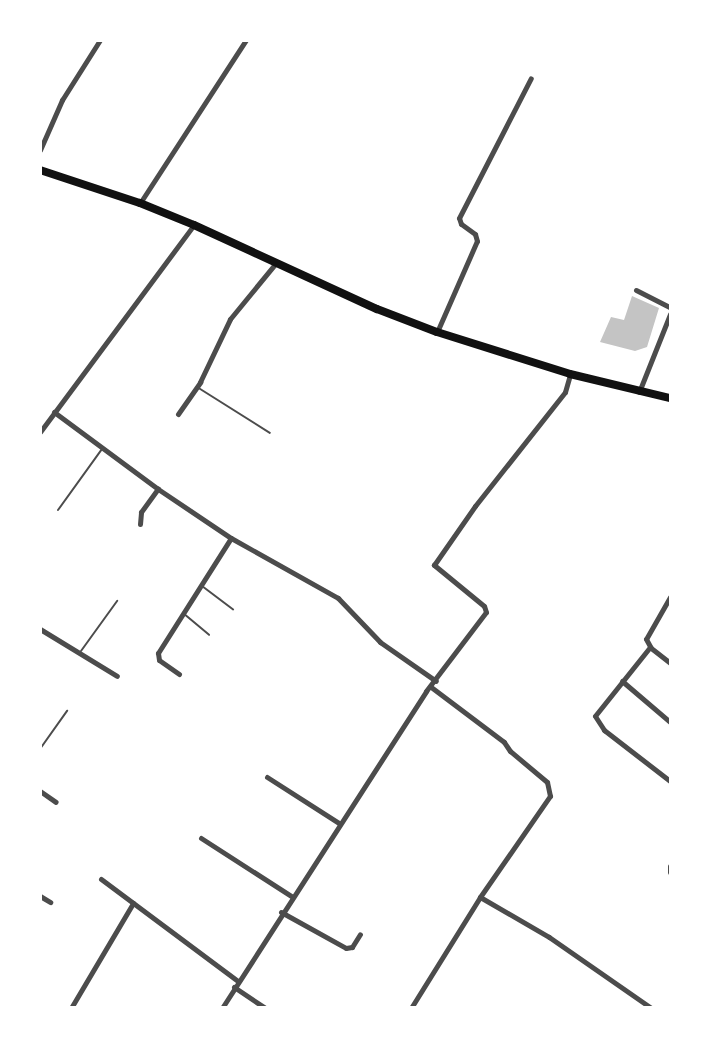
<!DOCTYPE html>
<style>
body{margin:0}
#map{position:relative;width:711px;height:1048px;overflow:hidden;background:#fff;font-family:Manrope,sans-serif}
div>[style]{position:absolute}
.building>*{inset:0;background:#c4c4c4}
.service>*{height:2px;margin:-1px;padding:0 1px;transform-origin:1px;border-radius:1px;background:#4c4c4c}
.minor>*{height:5px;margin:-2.5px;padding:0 2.5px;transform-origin:2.5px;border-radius:2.5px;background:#4c4c4c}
.primary>*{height:8px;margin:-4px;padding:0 4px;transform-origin:4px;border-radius:4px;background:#111}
span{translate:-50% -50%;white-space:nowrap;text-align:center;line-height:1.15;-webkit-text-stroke:5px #fff;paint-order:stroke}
.frame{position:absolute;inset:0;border:42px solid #fff;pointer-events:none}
</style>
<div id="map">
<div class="building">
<div style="clip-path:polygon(632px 296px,659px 308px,647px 347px,635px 351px,600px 342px,611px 317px,624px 320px)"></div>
</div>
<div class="service">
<div style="left:197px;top:387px;width:86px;rotate:32.2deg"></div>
<div style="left:58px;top:510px;width:75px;rotate:-54.2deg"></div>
<div style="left:202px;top:586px;width:39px;rotate:37deg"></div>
<div style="left:183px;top:613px;width:34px;rotate:40deg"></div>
<div style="left:81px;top:651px;width:62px;rotate:-54.2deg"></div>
<div style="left:40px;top:749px;width:47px;rotate:-54.6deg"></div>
</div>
<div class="minor">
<div style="left:40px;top:150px;width:55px;rotate:-66.3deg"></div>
<div style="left:62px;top:100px;width:71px;rotate:-57.7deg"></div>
<div style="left:140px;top:203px;width:194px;rotate:-57deg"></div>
<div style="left:636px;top:290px;width:38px;rotate:27deg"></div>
<div style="left:437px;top:332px;width:99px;rotate:-66.3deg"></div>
<div style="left:477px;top:241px;width:7px;rotate:-106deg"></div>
<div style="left:475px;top:234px;width:17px;rotate:-144deg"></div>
<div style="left:461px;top:224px;width:6px;rotate:-108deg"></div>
<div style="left:459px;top:218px;width:157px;rotate:-62.8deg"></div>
<div style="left:639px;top:392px;width:84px;rotate:-68.3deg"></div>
<div style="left:54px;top:412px;width:129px;rotate:36.5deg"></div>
<div style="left:158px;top:489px;width:88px;rotate:33.9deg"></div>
<div style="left:231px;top:538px;width:123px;rotate:29.3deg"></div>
<div style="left:338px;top:598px;width:61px;rotate:46.3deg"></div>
<div style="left:380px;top:642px;width:68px;rotate:34.9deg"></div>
<div style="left:178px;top:414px;width:39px;rotate:-55deg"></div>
<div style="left:200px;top:382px;width:70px;rotate:-64.5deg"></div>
<div style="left:230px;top:319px;width:71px;rotate:-50.7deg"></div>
<div style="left:40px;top:432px;width:258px;rotate:-53.4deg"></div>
<div style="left:140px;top:524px;width:12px;rotate:-85deg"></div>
<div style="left:141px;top:512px;width:29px;rotate:-54deg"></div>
<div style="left:670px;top:597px;width:48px;rotate:119.7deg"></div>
<div style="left:646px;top:639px;width:10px;rotate:61deg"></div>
<div style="left:651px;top:648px;width:24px;rotate:38deg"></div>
<div style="left:40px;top:629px;width:90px;rotate:31.4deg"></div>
<div style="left:650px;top:647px;width:88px;rotate:128.6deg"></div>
<div style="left:595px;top:716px;width:17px;rotate:57deg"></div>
<div style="left:604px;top:730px;width:83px;rotate:37.7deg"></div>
<div style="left:179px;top:674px;width:24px;rotate:-145deg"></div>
<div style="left:159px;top:660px;width:7px;rotate:-98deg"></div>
<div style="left:158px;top:653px;width:136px;rotate:-57.6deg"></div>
<div style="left:622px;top:681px;width:63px;rotate:40.5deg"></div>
<div style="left:267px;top:777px;width:85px;rotate:32.6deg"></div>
<div style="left:40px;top:791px;width:19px;rotate:35deg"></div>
<div style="left:201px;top:838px;width:107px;rotate:32.8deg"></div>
<div style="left:670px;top:866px;width:6px;rotate:90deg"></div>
<div style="left:101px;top:879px;width:171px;rotate:36.7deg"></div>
<div style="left:40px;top:896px;width:12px;rotate:31deg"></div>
<div style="left:480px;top:897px;width:80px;rotate:30.1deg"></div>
<div style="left:549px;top:937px;width:124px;rotate:34.8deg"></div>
<div style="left:281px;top:912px;width:74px;rotate:29deg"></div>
<div style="left:346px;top:948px;width:6px;rotate:-9deg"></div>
<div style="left:352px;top:947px;width:15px;rotate:-58deg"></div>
<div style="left:234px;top:987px;width:37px;rotate:34deg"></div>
<div style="left:71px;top:1008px;width:122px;rotate:-59.4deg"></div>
<div style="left:222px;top:1008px;width:377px;rotate:-57.2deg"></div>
<div style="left:426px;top:691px;width:99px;rotate:-52.8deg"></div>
<div style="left:486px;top:612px;width:6px;rotate:-108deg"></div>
<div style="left:484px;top:606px;width:65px;rotate:-140.6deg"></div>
<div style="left:434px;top:565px;width:72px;rotate:-55.2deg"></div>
<div style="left:475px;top:506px;width:145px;rotate:-51.7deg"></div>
<div style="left:565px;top:392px;width:19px;rotate:-74deg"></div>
<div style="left:411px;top:1008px;width:131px;rotate:-58.1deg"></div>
<div style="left:480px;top:897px;width:123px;rotate:-55.3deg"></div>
<div style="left:550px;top:796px;width:14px;rotate:-102deg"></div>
<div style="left:547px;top:782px;width:48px;rotate:-140deg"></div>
<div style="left:510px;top:751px;width:11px;rotate:-124deg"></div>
<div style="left:504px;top:742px;width:91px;rotate:-143deg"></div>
</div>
<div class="primary">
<div style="left:40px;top:170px;width:105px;rotate:18.3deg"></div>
<div style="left:140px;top:203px;width:58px;rotate:22.2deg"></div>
<div style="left:194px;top:225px;width:201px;rotate:24.7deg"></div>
<div style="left:377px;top:309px;width:64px;rotate:21deg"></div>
<div style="left:437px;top:332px;width:139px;rotate:17.5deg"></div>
<div style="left:570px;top:374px;width:103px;rotate:13.5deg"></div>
</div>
<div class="frame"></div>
</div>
